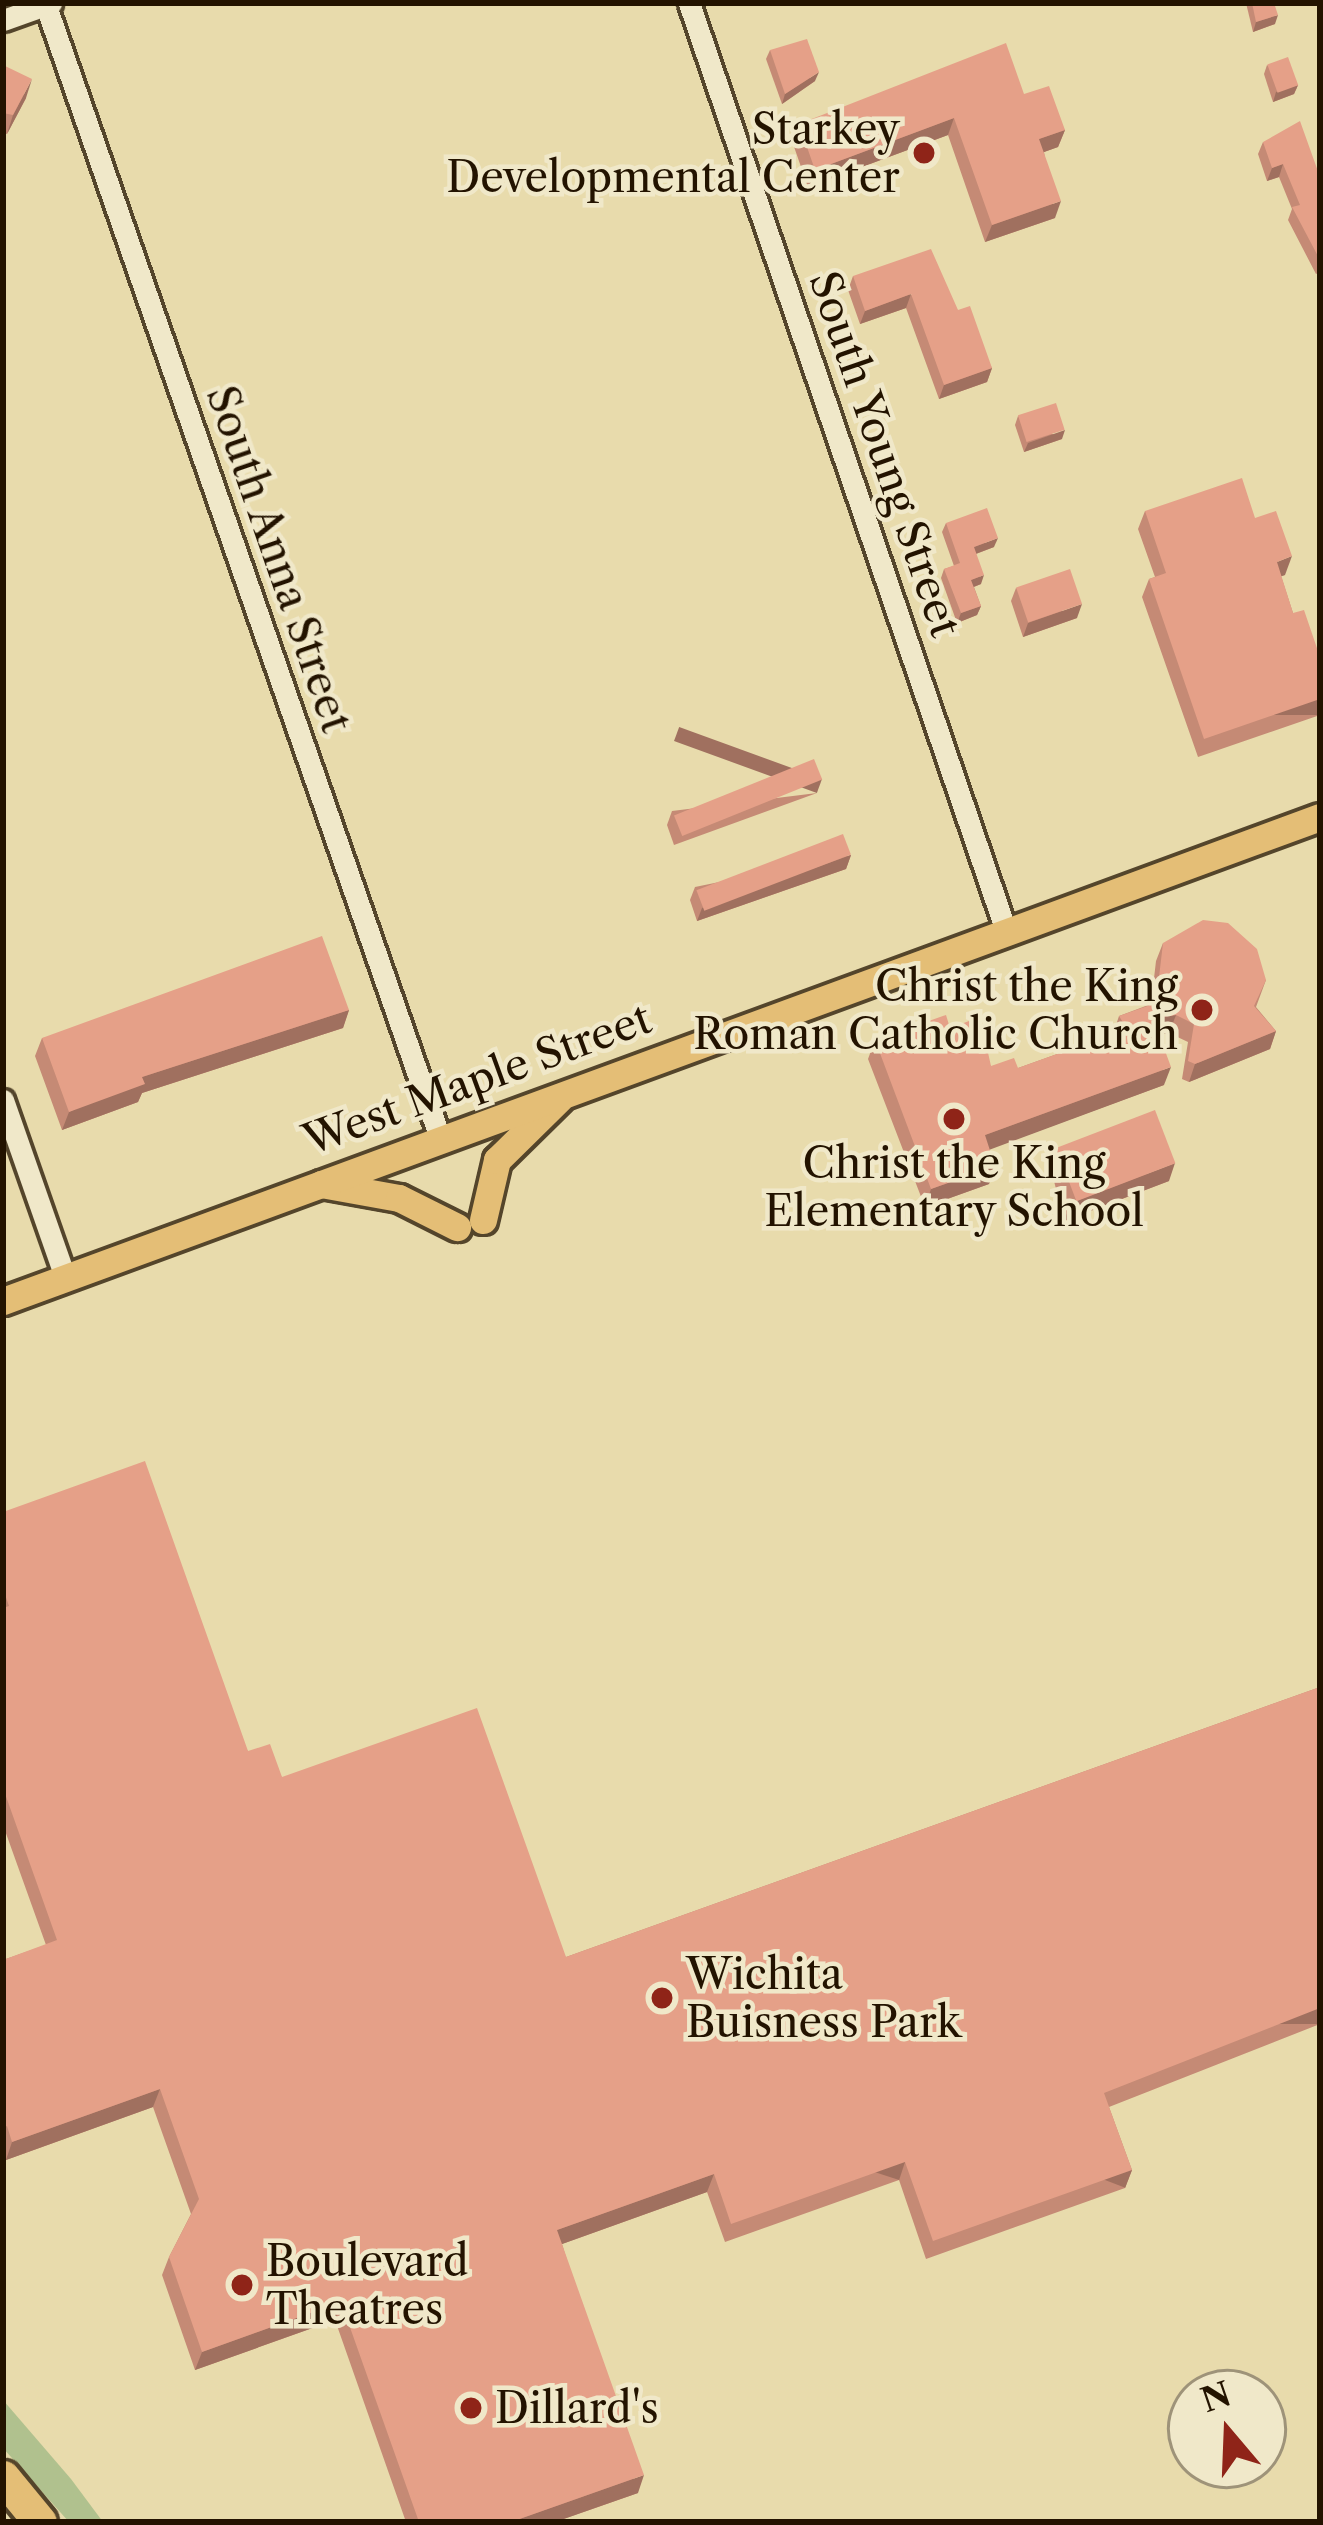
<!DOCTYPE html>
<style>
body{margin:0}
#map{position:relative;width:1323px;height:2525px;overflow:hidden;background:#e8dbac;font-family:"Libre Caslon Text",serif}
div>[style]{position:absolute}
.green>*{inset:0;background:#b0c18e}
.roads{filter:drop-shadow(3px 0 #54452b) drop-shadow(-3px 0 #54452b) drop-shadow(0 3px #54452b) drop-shadow(0 -3px #54452b)}
.minor>*{height:21px;margin:-10.5px;padding:0 10.5px;transform-origin:10.5px;border-radius:10.5px;background:#f0e8c9}
.major>*{height:27px;margin:-13.5px;padding:0 13.5px;transform-origin:13.5px;border-radius:13.5px;background:#e4be76}
.highway>*{height:33px;margin:-16.5px;padding:0 16.5px;transform-origin:16.5px;border-radius:16.5px;background:#e4be76}
.wall>*{inset:0;background:#c58a75}
.shaded-wall>*{inset:0;background:#a0705f;transform-origin:0 0}
.building>*{inset:0;background:#e5a088;transform-origin:0 0}
.dots>*{width:33px;height:33px;translate:-50% -50%;box-sizing:border-box;border:6px solid #f0e8c9;border-radius:50%}
span{translate:-50% -50%;white-space:nowrap;text-align:center;line-height:1.15;-webkit-text-stroke:9px #f0e8c9;paint-order:stroke}
.poi-label{font-size:42px;color:#231300}
.right{translate:-100% -50%;text-align:right}
.left{translate:0 -50%;text-align:left}
.street-label{font-size:42px;color:#231300}
.frame{position:absolute;inset:0;border:6px solid #231300;pointer-events:none}
.north{position:absolute;left:1167px;top:2369px;width:120px;height:120px;box-sizing:border-box;background:#f0e8c9;border:3px solid #9e9379;border-radius:50%;rotate:341deg;font-size:33px;font-weight:700;line-height:48px;text-align:center;color:#231300}
.north::after{content:'';display:block;margin:auto;width:42px;height:54px;background:#8f2418;clip-path:polygon(50% 0,100% 100%,50% 72%,0 100%)}
</style>
<div id="map">
<div class="green">
<div style="clip-path:polygon(3px 2400px,71px 2479px,103px 2522px,69px 2522px,3px 2448px)"></div>
</div>
<div class="roads">
<div class="minor">
<div style="left:45px;top:3px;width:1202px;rotate:70.81deg"></div>
<div style="left:689px;top:3px;width:981px;rotate:71.14deg"></div>
<div style="left:3px;top:20px;width:51px;rotate:-19.5deg"></div>
<div style="left:3px;top:1100px;width:188px;rotate:70.7deg"></div>
</div>
<div class="major">
<div style="left:321px;top:1184px;width:79px;rotate:10.2deg"></div>
<div style="left:399px;top:1198px;width:65px;rotate:26.6deg"></div>
<div style="left:483px;top:1220px;width:62px;rotate:-76.9deg"></div>
<div style="left:497px;top:1160px;width:88px;rotate:-44.5deg"></div>
<div style="left:3px;top:1301px;width:1403px;rotate:-20.18deg"></div>
</div>
<div class="highway">
<div style="left:3px;top:2477px;width:58px;rotate:50.6deg"></div>
</div>
</div>
<div class="wall">
<div style="clip-path:polygon(1246px 3px,1274px 3px,1275px 24px,1253px 32px)"></div>
<div style="clip-path:polygon(770px 50px,815px 81px,782px 104px,766px 59px)"></div>
<div style="clip-path:polygon(3px 65px,26px 98px,7px 134px,3px 133px)"></div>
<div style="clip-path:polygon(1267px 65px,1298px 85px,1294px 94px,1273px 102px,1264px 74px)"></div>
<div style="clip-path:polygon(1024px 94px,1065px 130px,1058px 147px,1044px 152px,1055px 218px,985px 242px,948px 135px,808px 187px,792px 141px,799px 124px)"></div>
<div style="clip-path:polygon(1263px 142px,1320px 177px,1320px 272px,1316px 274px,1288px 220px,1292px 209px,1279px 177px,1267px 181px,1258px 154px)"></div>
<div style="clip-path:polygon(853px 276px,958px 310px,992px 368px,987px 382px,939px 399px,906px 308px,860px 324px,848px 290px)"></div>
<div style="clip-path:polygon(1018px 416px,1062px 439px,1024px 452px,1015px 425px)"></div>
<div style="clip-path:polygon(1145px 511px,1255px 518px,1285px 575px,1281px 576px,1293px 613px,1320px 657px,1320px 715px,1198px 757px,1142px 597px,1149px 579px,1155px 577px,1138px 529px)"></div>
<div style="clip-path:polygon(946px 523px,994px 547px,976px 554px,981px 584px,974px 587px,981px 606px,977px 615px,957px 623px,941px 578px,944px 569px,954px 566px,942px 532px)"></div>
<div style="clip-path:polygon(1016px 588px,1077px 618px,1023px 637px,1011px 601px)"></div>
<div style="clip-path:polygon(817px 793px,674px 845px,667px 825px,672px 811px)"></div>
<div style="clip-path:polygon(851px 855px,846px 869px,697px 921px,690px 900px,695px 887px)"></div>
<div style="clip-path:polygon(1163px 943px,1266px 980px,1256px 1007px,1276px 1031px,1270px 1049px,1189px 1082px,1182px 1079px,1188px 1042px,1169px 1033px,1159px 1035px,1164px 1085px,989px 1149px,995px 1166px,989px 1184px,925px 1207px,868px 1059px,875px 1040px,950px 1028px,991px 1066px,1018px 1068px,1113px 1034px,1119px 1016px,1151px 1004px,1156px 961px)"></div>
<div style="clip-path:polygon(349px 1010px,343px 1028px,142px 1093px,138px 1102px,62px 1130px,35px 1056px,42px 1038px)"></div>
<div style="clip-path:polygon(1056px 1147px,1169px 1181px,1064px 1221px,1050px 1165px)"></div>
<div style="clip-path:polygon(3px 1512px,248px 1751px,282px 1777px,566px 1957px,1320px 1687px,1320px 2024px,1109px 2107px,1132px 2170px,1125px 2188px,926px 2259px,899px 2180px,725px 2242px,707px 2192px,562px 2244px,638px 2493px,555px 2522px,406px 2522px,335px 2320px,195px 2370px,162px 2275px,169px 2257px,191px 2214px,153px 2107px,6px 2160px,3px 2152px,3px 1960px,46px 1945px,3px 1825px)"></div>
</div>
<div class="shaded-wall">
<div style="clip-path:polygon(1278px 15px,1275px 24px,1253px 32px,1256px 22px)"></div>
<div style="clip-path:polygon(819px 72px,815px 81px,782px 104px,785px 94px)"></div>
<div style="clip-path:polygon(32px 79px,26px 98px,7px 134px,13px 115px)"></div>
<div style="clip-path:polygon(1298px 85px,1294px 94px,1273px 102px,1276px 92px)"></div>
<div style="clip-path:polygon(954px 118px,948px 135px,808px 187px,815px 170px)"></div>
<div style="clip-path:polygon(1065px 130px,1058px 147px,1033px 156px,1039px 139px)"></div>
<div style="clip-path:polygon(1283px 164px,1279px 177px,1267px 181px,1272px 168px)"></div>
<div style="clip-path:polygon(1061px 201px,1055px 218px,985px 242px,992px 225px)"></div>
<div style="clip-path:polygon(911px 294px,906px 308px,860px 324px,865px 311px)"></div>
<div style="clip-path:polygon(992px 368px,987px 382px,939px 399px,944px 385px)"></div>
<div style="clip-path:polygon(1065px 430px,1062px 439px,1024px 452px,1028px 443px)"></div>
<div style="clip-path:polygon(998px 538px,994px 547px,970px 556px,974px 547px)"></div>
<div style="clip-path:polygon(1292px 556px,1285px 575px,1270px 580px,1277px 562px)"></div>
<div style="clip-path:polygon(984px 575px,981px 584px,968px 589px,971px 580px)"></div>
<div style="clip-path:polygon(1082px 604px,1077px 618px,1023px 637px,1028px 623px)"></div>
<div style="clip-path:polygon(981px 606px,977px 615px,957px 623px,961px 613px)"></div>
<div style="left:1320px;top:699px;width:16px;height:123px;rotate:90deg"></div>
<div style="left:822px;top:779px;width:15px;height:152px;rotate:110deg"></div>
<div style="clip-path:polygon(851px 855px,846px 869px,697px 921px,702px 908px)"></div>
<div style="clip-path:polygon(349px 1010px,343px 1028px,142px 1093px,138px 1102px,62px 1130px,69px 1112px,142px 1077px)"></div>
<div style="clip-path:polygon(1176px 1015px,1169px 1033px,1147px 1037px,1153px 1018px)"></div>
<div style="clip-path:polygon(1276px 1031px,1270px 1049px,1189px 1082px,1195px 1064px)"></div>
<div style="clip-path:polygon(1171px 1067px,1164px 1085px,978px 1154px,985px 1135px)"></div>
<div style="clip-path:polygon(1175px 1163px,1169px 1181px,1064px 1221px,1071px 1203px)"></div>
<div style="clip-path:polygon(995px 1166px,989px 1184px,925px 1207px,931px 1189px)"></div>
<div style="left:1320px;top:2008px;width:16px;height:232px;rotate:90deg"></div>
<div style="clip-path:polygon(160px 2089px,153px 2107px,6px 2160px,12px 2142px)"></div>
<div style="left:905px;top:2162px;width:19px;height:185px;rotate:108deg"></div>
<div style="left:1132px;top:2170px;width:19px;height:211px;rotate:111deg"></div>
<div style="clip-path:polygon(714px 2174px,707px 2192px,551px 2248px,557px 2230px)"></div>
<div style="clip-path:polygon(341px 2302px,335px 2320px,195px 2370px,202px 2352px)"></div>
<div style="clip-path:polygon(644px 2475px,638px 2493px,555px 2522px,511px 2522px)"></div>
</div>
<div class="building">
<div style="clip-path:polygon(1252px 3px,1274px 3px,1278px 15px,1256px 22px)"></div>
<div style="clip-path:polygon(807px 39px,819px 72px,785px 94px,770px 50px)"></div>
<div style="clip-path:polygon(1006px 43px,1024px 94px,1049px 86px,1065px 130px,1039px 139px,1061px 201px,992px 225px,954px 118px,815px 170px,799px 124px)"></div>
<div style="left:1288px;top:57px;width:30px;height:22px;rotate:70deg"></div>
<div style="clip-path:polygon(3px 65px,32px 79px,13px 115px,3px 113px)"></div>
<div style="clip-path:polygon(1300px 121px,1320px 177px,1320px 260px,1292px 207px,1300px 205px,1283px 164px,1272px 168px,1263px 142px)"></div>
<div style="clip-path:polygon(931px 249px,958px 310px,970px 306px,992px 368px,944px 385px,911px 294px,865px 311px,853px 276px)"></div>
<div style="left:1056px;top:403px;width:28px;height:40px;rotate:72deg"></div>
<div style="clip-path:polygon(1242px 478px,1255px 518px,1276px 511px,1292px 556px,1277px 562px,1293px 613px,1304px 610px,1320px 657px,1320px 699px,1204px 739px,1149px 579px,1166px 573px,1145px 511px)"></div>
<div style="clip-path:polygon(987px 508px,998px 538px,974px 547px,984px 575px,971px 580px,981px 606px,961px 613px,944px 569px,960px 563px,946px 523px)"></div>
<div style="left:1070px;top:569px;width:37px;height:57px;rotate:71deg"></div>
<div style="left:814px;top:759px;width:22px;height:151px;rotate:68deg"></div>
<div style="left:843px;top:834px;width:22px;height:157px;rotate:69deg"></div>
<div style="clip-path:polygon(1203px 920px,1228px 923px,1257px 949px,1266px 980px,1254px 1006px,1276px 1031px,1195px 1064px,1188px 1061px,1194px 1024px,1176px 1015px,1153px 1018px,1171px 1067px,985px 1135px,995px 1166px,931px 1189px,875px 1040px,946px 1015px,950px 1028px,980px 1017px,991px 1066px,1014px 1058px,1018px 1068px,1127px 1029px,1119px 1016px,1156px 1003px,1163px 943px)"></div>
<div style="clip-path:polygon(322px 936px,349px 1010px,142px 1077px,145px 1084px,69px 1112px,42px 1038px)"></div>
<div style="left:1155px;top:1110px;width:57px;height:106px;rotate:69deg"></div>
<div style="clip-path:polygon(145px 1461px,248px 1751px,270px 1744px,282px 1777px,477px 1708px,566px 1957px,1320px 1687px,1320px 2008px,1104px 2093px,1132px 2170px,933px 2241px,905px 2162px,731px 2224px,714px 2174px,557px 2230px,644px 2475px,511px 2522px,419px 2522px,341px 2302px,202px 2352px,169px 2257px,199px 2199px,160px 2089px,12px 2142px,7px 2126px,3px 2128px,3px 1960px,57px 1940px,3px 1788px,3px 1608px,9px 1606px,3px 1589px,3px 1512px)"></div>
</div>
<div class="dots">
<div style="left:924px;top:153px;background:#8f2418"></div>
<div style="left:1202px;top:1010px;background:#8f2418"></div>
<div style="left:954px;top:1119px;background:#8f2418"></div>
<div style="left:662px;top:1998px;background:#8f2418"></div>
<div style="left:242px;top:2285px;background:#8f2418"></div>
<div style="left:471px;top:2408px;background:#8f2418"></div>
</div>
<div class="poi-label">
<span class="right" style="left:900px;top:153px">Starkey<br>Developmental Center</span>
<span class="right" style="left:1178px;top:1010px">Christ the King<br>Roman Catholic Church</span>
<span style="left:954px;top:1187px">Christ the King<br>Elementary School</span>
<span class="left" style="left:686px;top:1998px">Wichita<br>Buisness Park</span>
<span class="left" style="left:266px;top:2285px">Boulevard<br>Theatres</span>
<span class="left" style="left:495px;top:2408px">Dillard's</span>
</div>
<div class="street-label">
<span style="left:885px;top:454px;rotate:71deg">South Young Street</span>
<span style="left:279px;top:559px;rotate:71deg">South Anna Street</span>
<span style="left:477px;top:1079px;rotate:-20deg">West Maple Street</span>
</div>
<div class="frame"></div>
<div class="north">N</div>
</div>
